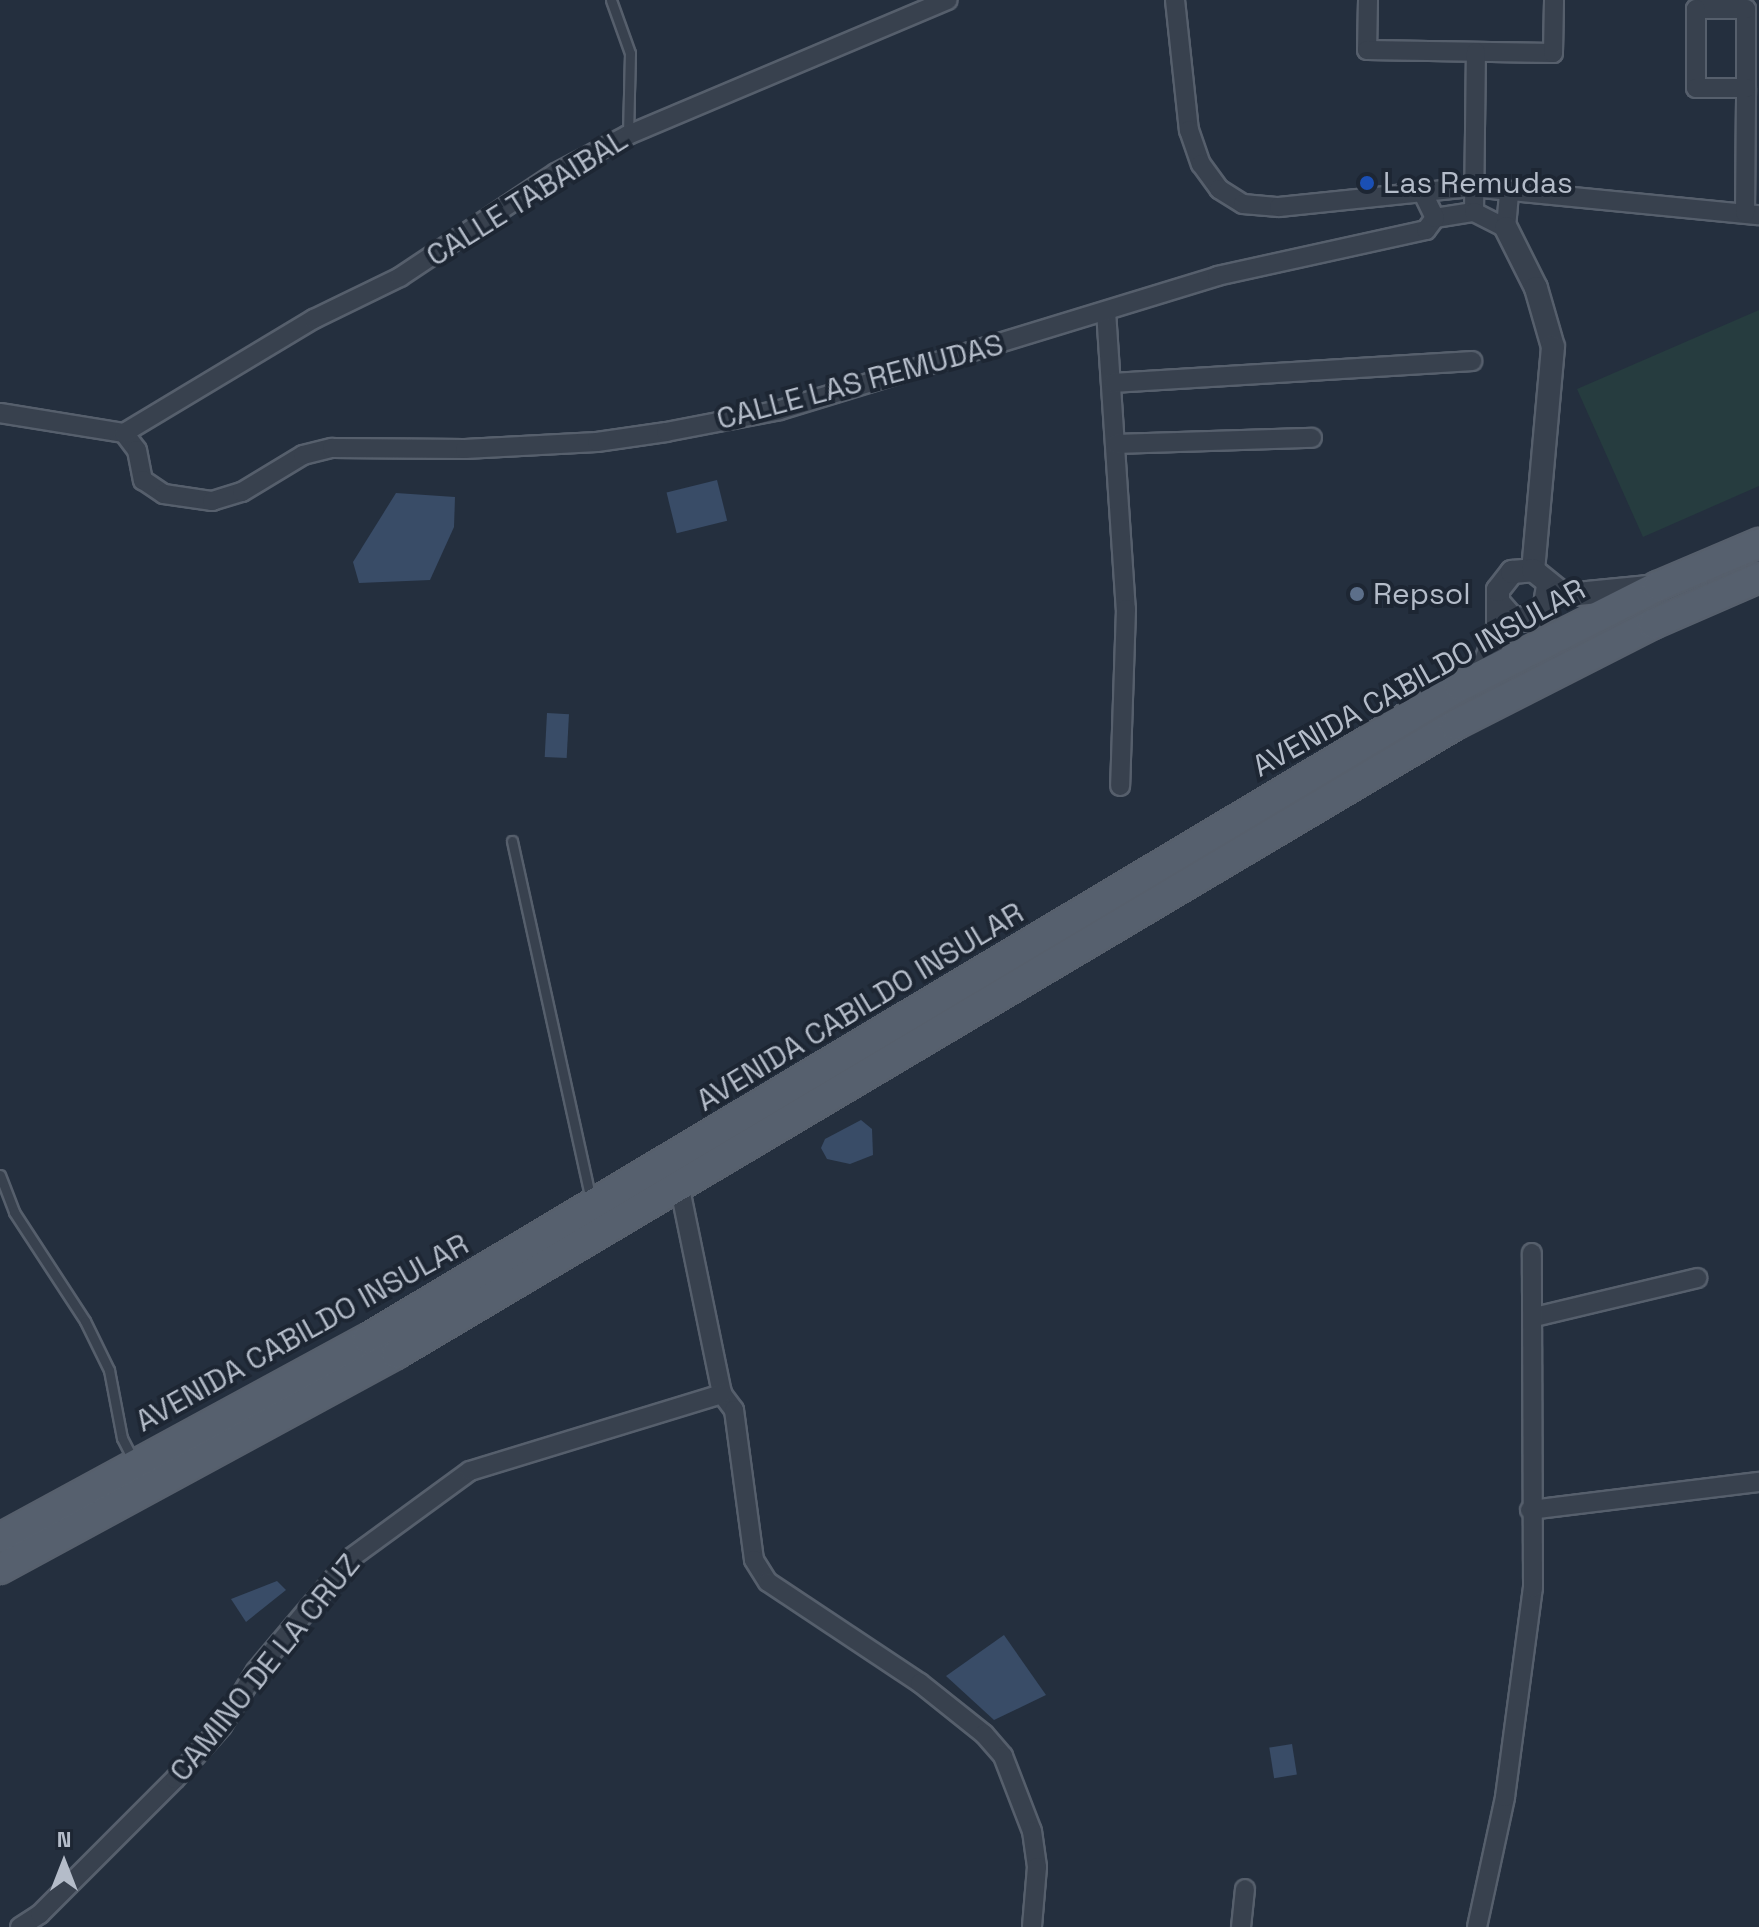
<!DOCTYPE html>
<style>
body{margin:0}
#map{position:relative;width:1759px;height:1927px;overflow:hidden;background:#242f3e;font-family:"Space Grotesk",sans-serif}
div>[style]{position:absolute}
.green>*{inset:0;background:#263c3f}
.water>*{inset:0;background:#394c67;transform-origin:0 0}
.roads{filter:drop-shadow(2px 0 #565f6c) drop-shadow(-2px 0 #565f6c) drop-shadow(0 2px #565f6c) drop-shadow(0 -2px #565f6c)}
.service>*{height:9px;margin:-4.5px;padding:0 4.5px;transform-origin:4.5px;border-radius:4.5px;background:#38414e}
.minor>*{height:18px;margin:-9px;padding:0 9px;transform-origin:9px;border-radius:9px;background:#38414e}
.tertiary>*{height:22px;margin:-11px;padding:0 11px;transform-origin:11px;border-radius:11px;background:#38414e}
.primary>*{height:28px;margin:-14px;padding:0 14px;transform-origin:14px;border-radius:14px;background:#56606e}
.dots>*{width:22px;height:22px;translate:-50% -50%;box-sizing:border-box;border:4px solid #1d2633;border-radius:50%}
span{translate:-50% -50%;white-space:nowrap;text-align:center;line-height:1.15;-webkit-text-stroke:8px #1d2633;paint-order:stroke}
.poi-label{font-size:30px;color:#b4bcc9}
.left{translate:0 -50%;text-align:left}
.street-label{font-size:30px;color:#b4bcc9}
.north{position:absolute;left:24px;top:1823px;width:80px;height:80px;-webkit-text-stroke:6px #1d2633;paint-order:stroke;rotate:0deg;font-size:22px;font-weight:700;line-height:32px;text-align:center;color:#b4bcc9}
.north::after{content:'';display:block;margin:auto;width:28px;height:36px;background:#b4bcc9;clip-path:polygon(50% 0,100% 100%,50% 72%,0 100%)}
</style>
<div id="map">
<div class="green">
<div style="clip-path:polygon(1759px 310px,1759px 486px,1643px 537px,1577px 389px)"></div>
</div>
<div class="water">
<div style="left:717px;top:480px;width:42px;height:52px;rotate:76deg"></div>
<div style="clip-path:polygon(396px 493px,455px 497px,454px 527px,430px 580px,359px 583px,353px 562px)"></div>
<div style="left:547px;top:713px;width:22px;height:44px;rotate:3deg"></div>
<div style="clip-path:polygon(861px 1120px,872px 1129px,873px 1155px,850px 1164px,827px 1159px,821px 1148px,825px 1139px)"></div>
<div style="clip-path:polygon(277px 1581px,286px 1590px,246px 1622px,231px 1599px)"></div>
<div style="clip-path:polygon(1004px 1635px,1046px 1695px,994px 1720px,946px 1676px)"></div>
<div style="left:1292px;top:1744px;width:31px;height:23px;rotate:81deg"></div>
</div>
<div class="roads">
<div class="service">
<div style="left:611px;top:0;width:56px;rotate:70.3deg"></div>
<div style="left:630px;top:53px;width:82px;rotate:91.4deg"></div>
<div style="left:512px;top:841px;width:367px;rotate:77.6deg"></div>
<div style="left:0;top:1175px;width:40px;rotate:69deg"></div>
<div style="left:14px;top:1212px;width:130px;rotate:56.9deg"></div>
<div style="left:85px;top:1321px;width:55px;rotate:63.9deg"></div>
<div style="left:109px;top:1370px;width:69px;rotate:79.2deg"></div>
<div style="left:122px;top:1438px;width:27px;rotate:63deg"></div>
</div>
<div class="minor">
<div style="left:1175px;top:0;width:131px;rotate:83.9deg"></div>
<div style="left:1189px;top:130px;width:36px;rotate:71deg"></div>
<div style="left:1201px;top:164px;width:31px;rotate:54deg"></div>
<div style="left:1219px;top:189px;width:28px;rotate:32deg"></div>
<div style="left:1243px;top:204px;width:36px;rotate:5deg"></div>
<div style="left:1279px;top:207px;width:193px;rotate:-5.9deg"></div>
<div style="left:1471px;top:187px;width:289px;rotate:5.6deg"></div>
<div style="left:1368px;top:0;width:50px;rotate:91.1deg"></div>
<div style="left:1367px;top:50px;width:186px;rotate:0.9deg"></div>
<div style="left:1553px;top:53px;width:53px;rotate:-88.9deg"></div>
<div style="left:1474px;top:212px;width:160px;rotate:-89.3deg"></div>
<div style="left:1745px;top:213px;width:125px;rotate:-89.5deg"></div>
<div style="left:1746px;top:88px;width:79px;rotate:-90deg"></div>
<div style="left:1746px;top:9px;width:50px;rotate:180deg"></div>
<div style="left:1696px;top:9px;width:79px;rotate:90deg"></div>
<div style="left:1696px;top:88px;width:50px"></div>
<div style="left:1435px;top:218px;width:39px;rotate:-9deg"></div>
<div style="left:1474px;top:212px;width:36px;rotate:27deg"></div>
<div style="left:1506px;top:228px;width:37px;rotate:-85deg"></div>
<div style="left:1106px;top:311px;width:299px;rotate:86.2deg"></div>
<div style="left:1126px;top:609px;width:177px;rotate:91.9deg"></div>
<div style="left:1113px;top:383px;width:360px;rotate:-3.5deg"></div>
<div style="left:0;top:413px;width:126px;rotate:9.2deg"></div>
<div style="left:124px;top:433px;width:21px;rotate:53deg"></div>
<div style="left:137px;top:450px;width:31px;rotate:79deg"></div>
<div style="left:143px;top:480px;width:25px;rotate:34deg"></div>
<div style="left:164px;top:494px;width:49px;rotate:8.3deg"></div>
<div style="left:212px;top:501px;width:31px;rotate:-17deg"></div>
<div style="left:242px;top:492px;width:71px;rotate:-31.2deg"></div>
<div style="left:303px;top:455px;width:30px;rotate:-14deg"></div>
<div style="left:332px;top:448px;width:133px;rotate:0.4deg"></div>
<div style="left:465px;top:449px;width:132px;rotate:-3deg"></div>
<div style="left:597px;top:442px;width:70px;rotate:-8.2deg"></div>
<div style="left:666px;top:432px;width:116px;rotate:-10.9deg"></div>
<div style="left:780px;top:410px;width:457px;rotate:-17deg"></div>
<div style="left:1217px;top:276px;width:214px;rotate:-12.4deg"></div>
<div style="left:1426px;top:230px;width:15px;rotate:-53deg"></div>
<div style="left:1435px;top:218px;width:28px;rotate:-116deg"></div>
<div style="left:124px;top:433px;width:222px;rotate:-31deg"></div>
<div style="left:314px;top:319px;width:96px;rotate:-26deg"></div>
<div style="left:400px;top:277px;width:187px;rotate:-33.7deg"></div>
<div style="left:556px;top:173px;width:81px;rotate:-27.8deg"></div>
<div style="left:628px;top:135px;width:347px;rotate:-22.9deg"></div>
<div style="left:1116px;top:444px;width:196px;rotate:-1.8deg"></div>
<div style="left:679px;top:1184px;width:214px;rotate:78.4deg"></div>
<div style="left:722px;top:1394px;width:20px;rotate:53deg"></div>
<div style="left:734px;top:1410px;width:151px;rotate:82.4deg"></div>
<div style="left:754px;top:1560px;width:26px;rotate:58deg"></div>
<div style="left:768px;top:1582px;width:182px;rotate:33.6deg"></div>
<div style="left:920px;top:1683px;width:82px;rotate:38.6deg"></div>
<div style="left:984px;top:1734px;width:29px;rotate:49deg"></div>
<div style="left:1003px;top:1756px;width:80px;rotate:68.9deg"></div>
<div style="left:1032px;top:1831px;width:36px;rotate:82deg"></div>
<div style="left:1037px;top:1867px;width:60px;rotate:94.8deg"></div>
<div style="left:1535px;top:1317px;width:167px;rotate:-13.5deg"></div>
<div style="left:1530px;top:1510px;width:231px;rotate:-7deg"></div>
<div style="left:20px;top:1927px;width:24px;rotate:-33deg"></div>
<div style="left:40px;top:1914px;width:191px;rotate:-45deg"></div>
<div style="left:175px;top:1779px;width:71px;rotate:-48.4deg"></div>
<div style="left:222px;top:1726px;width:65px;rotate:-58.3deg"></div>
<div style="left:256px;top:1671px;width:148px;rotate:-49.9deg"></div>
<div style="left:351px;top:1558px;width:147px;rotate:-36.2deg"></div>
<div style="left:470px;top:1471px;width:264px;rotate:-17deg"></div>
<div style="left:1241px;top:1927px;width:38px;rotate:-84deg"></div>
<div style="left:1477px;top:1927px;width:133px;rotate:-77.8deg"></div>
<div style="left:1505px;top:1797px;width:211px;rotate:-82.4deg"></div>
<div style="left:1533px;top:1588px;width:335px;rotate:-90.2deg"></div>
</div>
<div class="tertiary">
<div style="left:1506px;top:228px;width:67px;rotate:63.4deg"></div>
<div style="left:1536px;top:288px;width:61px;rotate:73.9deg"></div>
<div style="left:1553px;top:347px;width:224px;rotate:95.1deg"></div>
<div style="left:1499px;top:603px;width:18px;rotate:49deg"></div>
<div style="left:1511px;top:617px;width:17px;rotate:10deg"></div>
<div style="left:1528px;top:620px;width:18px;rotate:-29deg"></div>
<div style="left:1544px;top:611px;width:26px;rotate:-81deg"></div>
<div style="left:1481px;top:675px;width:51px;rotate:-70.5deg"></div>
<div style="left:1498px;top:627px;width:37px;rotate:-90deg"></div>
<div style="left:1498px;top:590px;width:23px;rotate:-52deg"></div>
<div style="left:1512px;top:572px;width:21px;rotate:-5deg"></div>
<div style="left:1533px;top:570px;width:35px;rotate:39deg"></div>
<div style="left:1560px;top:592px;width:17px;rotate:7deg"></div>
<div style="left:1577px;top:594px;width:72px;rotate:-5.6deg"></div>
</div>
<div class="primary">
<div style="left:0;top:1538px;width:417px;rotate:-28.5deg"></div>
<div style="left:367px;top:1339px;width:1273px;rotate:-30.86deg"></div>
<div style="left:1460px;top:686px;width:222px;rotate:-26.8deg"></div>
<div style="left:1658px;top:586px;width:110px;rotate:-23.1deg"></div>
<div style="left:0;top:1569px;width:451px;rotate:-28.5deg"></div>
<div style="left:396px;top:1354px;width:1232px;rotate:-30.71deg"></div>
<div style="left:1455px;top:725px;width:222px;rotate:-27deg"></div>
<div style="left:1653px;top:624px;width:116px;rotate:-23.5deg"></div>
</div>
</div>
<div class="dots">
<div style="left:1367px;top:183px;background:#1a4fb4"></div>
<div style="left:1357px;top:594px;background:#5c6f8a"></div>
</div>
<div class="poi-label">
<span class="left" style="left:1383px;top:183px">Las Remudas</span>
<span class="left" style="left:1373px;top:594px">Repsol</span>
</div>
<div class="street-label">
<span style="left:527px;top:198px;rotate:-32deg">CALLE TABAIBAL</span>
<span style="left:860px;top:382px;rotate:-15deg">CALLE LAS REMUDAS</span>
<span style="left:1419px;top:678px;rotate:-29deg">AVENIDA CABILDO INSULAR</span>
<span style="left:860px;top:1007px;rotate:-31deg">AVENIDA CABILDO INSULAR</span>
<span style="left:302px;top:1333px;rotate:-29deg">AVENIDA CABILDO INSULAR</span>
<span style="left:265px;top:1668px;rotate:-51deg">CAMINO DE LA CRUZ</span>
</div>
<div class="north">N</div>
</div>
